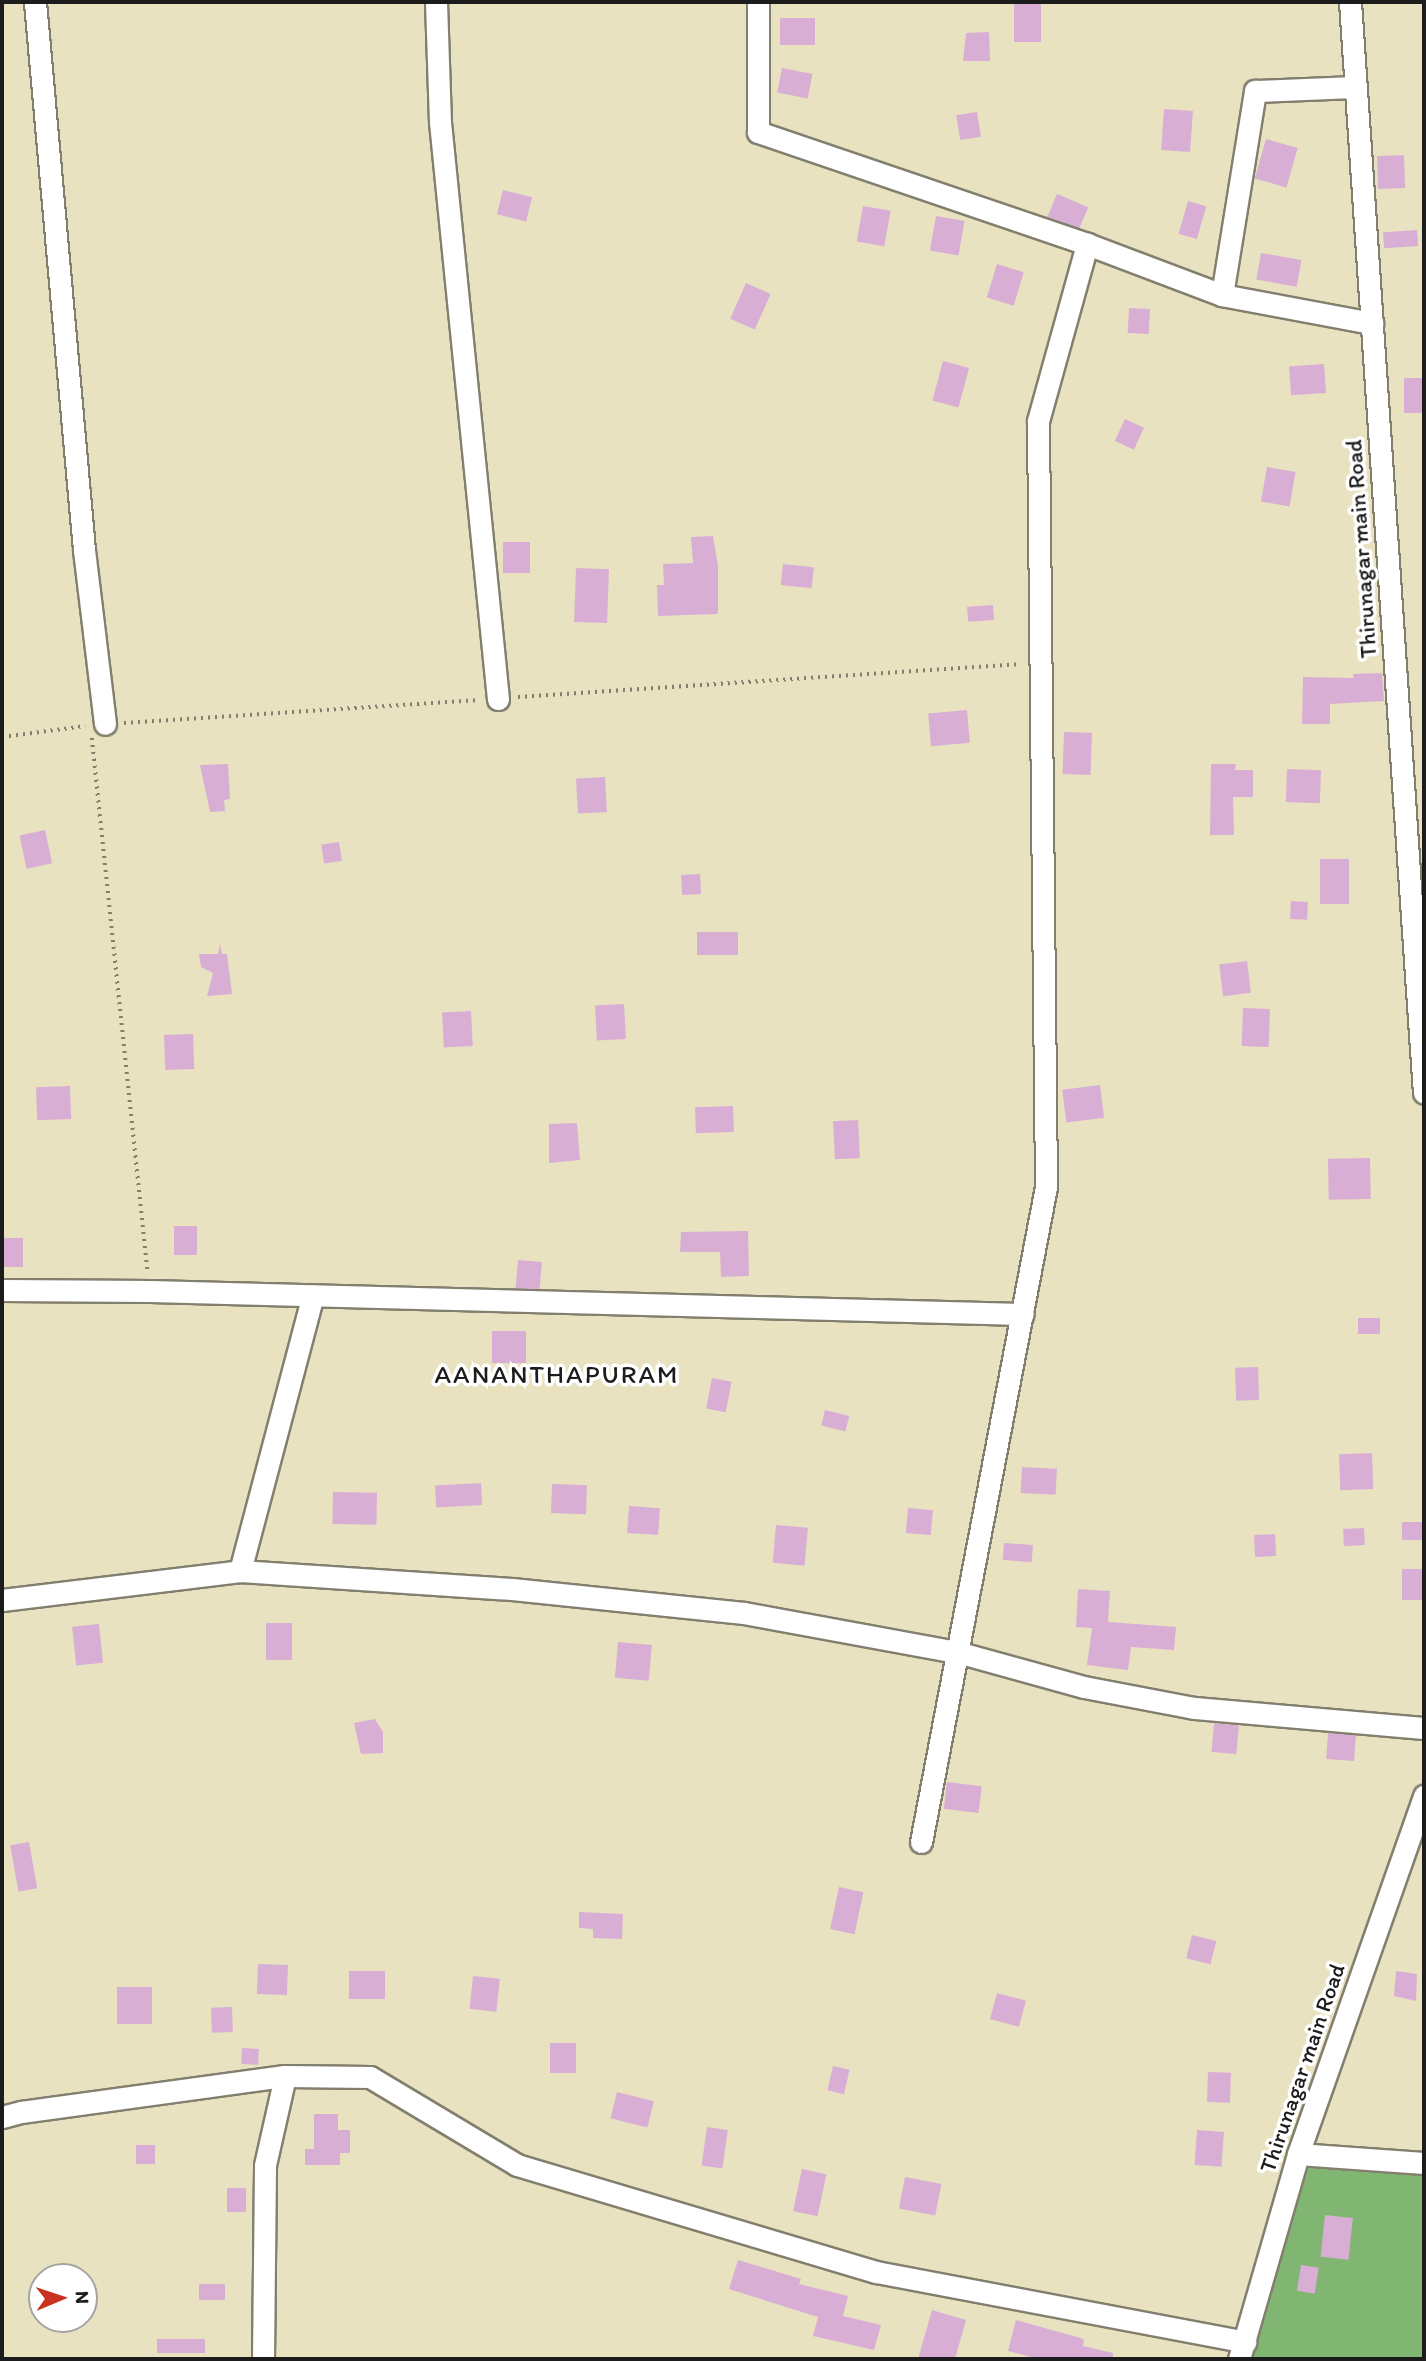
<!DOCTYPE html>
<style>
body{margin:0}
#map{position:relative;width:1426px;height:2361px;overflow:hidden;background:#e8e2c0;font-family:Itim,sans-serif}
div>[style]{position:absolute}
.forest>*{inset:0;background:#80b672}
.building>*{inset:0;background:#d9aed5;transform-origin:0 0}
.path>*{height:3.5px;margin-top:-1.75px;transform-origin:0;background:repeating-linear-gradient(90deg,#827f6e 0 2px,transparent 0 7px)}
.roads{filter:drop-shadow(2px 0 #827f6e) drop-shadow(-2px 0 #827f6e) drop-shadow(0 2px #827f6e) drop-shadow(0 -2px #827f6e)}
.minor>*{height:21px;margin:-10.5px;padding:0 10.5px;transform-origin:10.5px;border-radius:10.5px;background:#fff}
span{translate:-50% -50%;white-space:nowrap;text-align:center;line-height:1.15;-webkit-text-stroke:7px #fff;paint-order:stroke}
.street-label{font-size:23px;color:#1c1c1c}
.quarter-label{font-size:26px;color:#1c1c1c;letter-spacing:2px}
.frame{position:absolute;inset:0;border:4px solid #1c1c1c;pointer-events:none}
.north{position:absolute;left:28px;top:2263px;width:70px;height:70px;box-sizing:border-box;background:#fff;border:2px solid #a4a4a4;border-radius:50%;rotate:88deg;font-size:19px;font-weight:700;line-height:28px;text-align:center;color:#1c1c1c}
.north::after{content:'';display:block;margin:auto;width:24px;height:32px;background:#c8321e;clip-path:polygon(50% 0,100% 100%,50% 72%,0 100%)}
</style>
<div id="map">
<div class="forest">
<div style="clip-path:polygon(1424px 2151px,1424px 2359px,1227px 2359px,1298px 2154px)"></div>
</div>
<div class="building">
<div style="left:1014px;top:2px;width:27px;height:40px"></div>
<div style="left:780px;top:18px;width:35px;height:27px"></div>
<div style="clip-path:polygon(989px 32px,990px 61px,963px 61px,966px 33px)"></div>
<div style="left:782px;top:68px;width:31px;height:25px;rotate:11deg"></div>
<div style="left:1164px;top:109px;width:29px;height:41px;rotate:4deg"></div>
<div style="left:977px;top:112px;width:25px;height:21px;rotate:81deg"></div>
<div style="left:1266px;top:139px;width:33px;height:41px;rotate:16deg"></div>
<div style="left:1404px;top:155px;width:33px;height:27px;rotate:88deg"></div>
<div style="left:503px;top:190px;width:30px;height:25px;rotate:14deg"></div>
<div style="left:1057px;top:194px;width:34px;height:25px;rotate:23deg"></div>
<div style="left:1188px;top:201px;width:19px;height:34px;rotate:16deg"></div>
<div style="left:863px;top:206px;width:28px;height:36px;rotate:10deg"></div>
<div style="left:936px;top:216px;width:29px;height:35px;rotate:10deg"></div>
<div style="left:1417px;top:230px;width:16px;height:34px;rotate:86deg"></div>
<div style="left:1261px;top:253px;width:41px;height:27px;rotate:10deg"></div>
<div style="left:997px;top:264px;width:28px;height:35px;rotate:17deg"></div>
<div style="left:746px;top:283px;width:27px;height:39px;rotate:24deg"></div>
<div style="left:1129px;top:308px;width:21px;height:25px;rotate:3deg"></div>
<div style="left:943px;top:361px;width:27px;height:41px;rotate:15deg"></div>
<div style="left:1324px;top:364px;width:29px;height:35px;rotate:86deg"></div>
<div style="left:1424px;top:378px;width:35px;height:20px;rotate:90deg"></div>
<div style="left:1125px;top:419px;width:21px;height:24px;rotate:25deg"></div>
<div style="left:1267px;top:467px;width:29px;height:35px;rotate:10deg"></div>
<div style="clip-path:polygon(713px 536px,718px 566px,718px 614px,658px 616px,657px 585px,664px 585px,663px 564px,693px 563px,691px 537px)"></div>
<div style="left:530px;top:542px;width:31px;height:27px;rotate:90deg"></div>
<div style="left:783px;top:564px;width:31px;height:21px;rotate:6deg"></div>
<div style="left:576px;top:568px;width:33px;height:54px;rotate:2deg"></div>
<div style="left:993px;top:605px;width:15px;height:26px;rotate:86deg"></div>
<div style="clip-path:polygon(1382px 673px,1384px 701px,1330px 704px,1330px 724px,1302px 724px,1303px 677px,1354px 678px,1353px 674px)"></div>
<div style="left:967px;top:710px;width:33px;height:39px;rotate:85deg"></div>
<div style="left:1064px;top:732px;width:28px;height:42px;rotate:2deg"></div>
<div style="clip-path:polygon(228px 764px,230px 799px,224px 800px,225px 811px,210px 812px,200px 765px)"></div>
<div style="clip-path:polygon(1211px 764px,1236px 764px,1235px 770px,1253px 770px,1253px 797px,1233px 797px,1234px 835px,1210px 835px)"></div>
<div style="left:1287px;top:769px;width:34px;height:33px;rotate:2deg"></div>
<div style="left:605px;top:777px;width:35px;height:29px;rotate:87deg"></div>
<div style="left:45px;top:830px;width:34px;height:26px;rotate:78deg"></div>
<div style="left:339px;top:842px;width:19px;height:18px;rotate:81deg"></div>
<div style="left:1320px;top:859px;width:29px;height:45px"></div>
<div style="left:700px;top:874px;width:20px;height:19px;rotate:87deg"></div>
<div style="left:1291px;top:901px;width:17px;height:18px;rotate:3deg"></div>
<div style="left:697px;top:932px;width:41px;height:23px"></div>
<div style="clip-path:polygon(220px 944px,222px 954px,227px 954px,232px 994px,207px 996px,213px 973px,201px 967px,199px 954px,218px 954px)"></div>
<div style="left:1247px;top:961px;width:32px;height:28px;rotate:83deg"></div>
<div style="left:624px;top:1004px;width:35px;height:29px;rotate:87deg"></div>
<div style="left:1243px;top:1008px;width:27px;height:38px;rotate:2deg"></div>
<div style="left:471px;top:1011px;width:35px;height:29px;rotate:87deg"></div>
<div style="left:193px;top:1034px;width:35px;height:29px;rotate:88deg"></div>
<div style="left:1100px;top:1085px;width:33px;height:38px;rotate:83deg"></div>
<div style="left:70px;top:1086px;width:33px;height:34px;rotate:88deg"></div>
<div style="left:733px;top:1106px;width:26px;height:38px;rotate:88deg"></div>
<div style="left:858px;top:1120px;width:38px;height:25px;rotate:87deg"></div>
<div style="clip-path:polygon(577px 1123px,580px 1160px,549px 1163px,549px 1124px)"></div>
<div style="left:1370px;top:1158px;width:41px;height:42px;rotate:89deg"></div>
<div style="left:197px;top:1226px;width:29px;height:23px;rotate:90deg"></div>
<div style="clip-path:polygon(748px 1231px,749px 1276px,721px 1277px,720px 1252px,680px 1252px,681px 1232px)"></div>
<div style="left:3px;top:1238px;width:20px;height:29px"></div>
<div style="left:518px;top:1260px;width:24px;height:28px;rotate:5deg"></div>
<div style="left:1358px;top:1318px;width:22px;height:16px"></div>
<div style="left:492px;top:1331px;width:34px;height:32px"></div>
<div style="left:1258px;top:1367px;width:33px;height:23px;rotate:88deg"></div>
<div style="left:712px;top:1378px;width:20px;height:31px;rotate:11deg"></div>
<div style="left:825px;top:1410px;width:25px;height:16px;rotate:14deg"></div>
<div style="left:1372px;top:1453px;width:36px;height:33px;rotate:88deg"></div>
<div style="left:1022px;top:1467px;width:35px;height:26px;rotate:3deg"></div>
<div style="left:481px;top:1483px;width:22px;height:46px;rotate:87deg"></div>
<div style="left:552px;top:1484px;width:35px;height:29px;rotate:2deg"></div>
<div style="left:333px;top:1492px;width:44px;height:32px;rotate:1deg"></div>
<div style="left:629px;top:1506px;width:31px;height:27px;rotate:4deg"></div>
<div style="left:908px;top:1508px;width:25px;height:25px;rotate:5deg"></div>
<div style="left:1424px;top:1522px;width:18px;height:22px;rotate:90deg"></div>
<div style="left:776px;top:1525px;width:32px;height:38px;rotate:5deg"></div>
<div style="left:1364px;top:1528px;width:17px;height:21px;rotate:87deg"></div>
<div style="left:1275px;top:1534px;width:22px;height:21px;rotate:87deg"></div>
<div style="left:1004px;top:1543px;width:29px;height:17px;rotate:4deg"></div>
<div style="left:1424px;top:1569px;width:31px;height:22px;rotate:90deg"></div>
<div style="clip-path:polygon(1078px 1589px,1110px 1591px,1108px 1622px,1176px 1627px,1174px 1650px,1131px 1647px,1128px 1670px,1087px 1665px,1092px 1628px,1076px 1627px)"></div>
<div style="left:266px;top:1623px;width:26px;height:37px"></div>
<div style="left:99px;top:1624px;width:39px;height:27px;rotate:84deg"></div>
<div style="left:618px;top:1642px;width:34px;height:36px;rotate:5deg"></div>
<div style="clip-path:polygon(375px 1719px,383px 1732px,383px 1753px,361px 1754px,354px 1723px)"></div>
<div style="left:1214px;top:1723px;width:25px;height:29px;rotate:5deg"></div>
<div style="left:1328px;top:1733px;width:28px;height:26px;rotate:4deg"></div>
<div style="left:947px;top:1782px;width:35px;height:27px;rotate:7deg"></div>
<div style="left:29px;top:1842px;width:47px;height:19px;rotate:80deg"></div>
<div style="left:839px;top:1887px;width:25px;height:43px;rotate:12deg"></div>
<div style="clip-path:polygon(579px 1912px,623px 1914px,622px 1939px,593px 1938px,593px 1929px,579px 1928px)"></div>
<div style="left:1192px;top:1935px;width:25px;height:24px;rotate:14deg"></div>
<div style="left:258px;top:1964px;width:30px;height:30px;rotate:2deg"></div>
<div style="left:385px;top:1971px;width:28px;height:36px;rotate:90deg"></div>
<div style="clip-path:polygon(1396px 1971px,1417px 1974px,1416px 2001px,1394px 1996px)"></div>
<div style="left:473px;top:1976px;width:27px;height:33px;rotate:6deg"></div>
<div style="left:117px;top:1987px;width:35px;height:37px"></div>
<div style="left:997px;top:1993px;width:30px;height:27px;rotate:15deg"></div>
<div style="left:232px;top:2007px;width:25px;height:21px;rotate:88deg"></div>
<div style="left:550px;top:2043px;width:26px;height:30px"></div>
<div style="left:242px;top:2048px;width:17px;height:16px;rotate:3deg"></div>
<div style="left:833px;top:2066px;width:17px;height:25px;rotate:13deg"></div>
<div style="left:1208px;top:2072px;width:23px;height:30px;rotate:2deg"></div>
<div style="left:617px;top:2092px;width:38px;height:27px;rotate:14deg"></div>
<div style="clip-path:polygon(314px 2114px,338px 2114px,338px 2130px,350px 2130px,350px 2153px,340px 2153px,340px 2165px,305px 2165px,305px 2149px,314px 2149px)"></div>
<div style="left:707px;top:2127px;width:21px;height:39px;rotate:8deg"></div>
<div style="left:1197px;top:2130px;width:27px;height:35px;rotate:4deg"></div>
<div style="left:136px;top:2145px;width:19px;height:19px"></div>
<div style="left:802px;top:2169px;width:25px;height:43px;rotate:12deg"></div>
<div style="left:905px;top:2177px;width:37px;height:32px;rotate:11deg"></div>
<div style="left:227px;top:2188px;width:19px;height:24px"></div>
<div style="left:1325px;top:2215px;width:28px;height:42px;rotate:6deg"></div>
<div style="clip-path:polygon(738px 2260px,801px 2279px,799px 2284px,848px 2296px,843px 2316px,881px 2325px,874px 2350px,813px 2336px,818px 2317px,729px 2289px)"></div>
<div style="left:1301px;top:2265px;width:18px;height:26px;rotate:9deg"></div>
<div style="left:199px;top:2284px;width:26px;height:16px"></div>
<div style="clip-path:polygon(932px 2310px,966px 2320px,955px 2359px,918px 2359px)"></div>
<div style="clip-path:polygon(1016px 2320px,1084px 2339px,1083px 2346px,1113px 2353px,1113px 2359px,1039px 2359px,1008px 2351px)"></div>
<div style="left:157px;top:2339px;width:48px;height:14px"></div>
</div>
<div class="path">
<div style="left:518px;top:697px;width:504px;rotate:-3.75deg"></div>
<div style="left:124px;top:723px;width:356px;rotate:-3.7deg"></div>
<div style="left:2px;top:737px;width:84px;rotate:-7.5deg"></div>
<div style="left:92px;top:738px;width:539px;rotate:84.04deg"></div>
</div>
<div class="roads">
<div class="minor">
<div style="left:35px;top:2px;width:550px;rotate:84.89deg"></div>
<div style="left:84px;top:550px;width:175px;rotate:83.1deg"></div>
<div style="left:436px;top:2px;width:120px;rotate:88.1deg"></div>
<div style="left:440px;top:122px;width:580px;rotate:84.26deg"></div>
<div style="left:758px;top:2px;width:130px;rotate:90deg"></div>
<div style="left:758px;top:132px;width:348px;rotate:18.8deg"></div>
<div style="left:1087px;top:244px;width:144px;rotate:20.7deg"></div>
<div style="left:1222px;top:295px;width:153px;rotate:10.6deg"></div>
<div style="left:1350px;top:2px;width:1093px;rotate:86.12deg"></div>
<div style="left:1222px;top:295px;width:207px;rotate:-80.8deg"></div>
<div style="left:1255px;top:91px;width:101px;rotate:-2.3deg"></div>
<div style="left:2px;top:1290px;width:148px;rotate:0.4deg"></div>
<div style="left:150px;top:1291px;width:873px;rotate:1.51deg"></div>
<div style="left:240px;top:1571px;width:285px;rotate:-75.2deg"></div>
<div style="left:2px;top:1600px;width:240px;rotate:-6.9deg"></div>
<div style="left:240px;top:1571px;width:273px;rotate:3.8deg"></div>
<div style="left:512px;top:1589px;width:233px;rotate:5.9deg"></div>
<div style="left:744px;top:1613px;width:217px;rotate:10.4deg"></div>
<div style="left:957px;top:1652px;width:132px;rotate:15.4deg"></div>
<div style="left:1084px;top:1687px;width:112px;rotate:10.8deg"></div>
<div style="left:1194px;top:1708px;width:231px;rotate:5deg"></div>
<div style="left:921px;top:1842px;width:667px;rotate:-79.2deg"></div>
<div style="left:1046px;top:1187px;width:766px;rotate:-90.6deg"></div>
<div style="left:1038px;top:421px;width:184px;rotate:-74.5deg"></div>
<div style="left:2px;top:2117px;width:20px;rotate:-15deg"></div>
<div style="left:21px;top:2112px;width:266px;rotate:-7.8deg"></div>
<div style="left:1298px;top:2154px;width:126px;rotate:4.1deg"></div>
<div style="left:263px;top:2359px;width:194px;rotate:-89.4deg"></div>
<div style="left:265px;top:2165px;width:91px;rotate:-77.3deg"></div>
<div style="left:285px;top:2076px;width:85px;rotate:0.7deg"></div>
<div style="left:370px;top:2077px;width:171px;rotate:30.9deg"></div>
<div style="left:517px;top:2165px;width:375px;rotate:16.6deg"></div>
<div style="left:876px;top:2272px;width:376px;rotate:10.7deg"></div>
<div style="left:1239px;top:2359px;width:213px;rotate:-73.9deg"></div>
<div style="left:1298px;top:2154px;width:380px;rotate:-70.6deg"></div>
</div>
</div>
<div class="street-label">
<span style="left:1361px;top:549px;rotate:-94deg">Thirunagar main Road</span>
<span style="left:1302px;top:2068px;rotate:-71deg">Thirunagar main Road</span>
</div>
<div class="quarter-label">
<span style="left:557px;top:1375px">AANANTHAPURAM</span>
</div>
<div class="frame"></div>
<div class="north">N</div>
</div>
